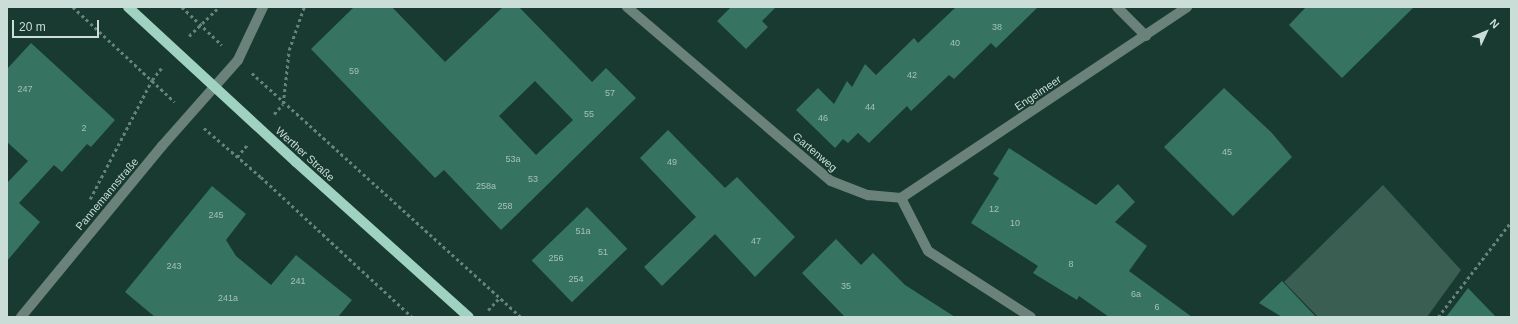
<!DOCTYPE html>
<meta charset="utf-8">
<style>
body{margin:0}
#map{position:relative;width:1518px;height:324px;overflow:hidden;background:#183a30;font-family:Arial,sans-serif}
div>[style]{position:absolute}
.green>*{inset:0;background:#3a5e52}
.building>*{inset:0;background:#367360;transform-origin:0 0}
.path>*{height:2.5px;margin-top:-1.25px;transform-origin:0;background:repeating-linear-gradient(90deg,#668279 0 3px,transparent 0 6px)}
.minor>*{height:10px;margin:-5px;padding:0 5px;transform-origin:5px;border-radius:5px;background:#6a827a}
.major>*{height:10px;margin:-5px;padding:0 5px;transform-origin:5px;border-radius:5px;background:#9fd2c0}
span{translate:-50% -50%;white-space:nowrap;text-align:center;line-height:1.15;-webkit-text-stroke:3.5px #183a30;paint-order:stroke}
.number-label{font-size:9px;color:#a5c2b8}
.number-label span{-webkit-text-stroke-width:0}
.street-label{font-size:11px;color:#caddd6}
.frame{position:absolute;inset:0;border:8px solid #caddd6;pointer-events:none}
.north{position:absolute;left:1466px;top:12px;width:40px;height:40px;-webkit-text-stroke:3px #183a30;paint-order:stroke;rotate:46deg;font-size:11px;font-weight:700;line-height:16px;text-align:center;color:#caddd6}
.north::after{content:'';display:block;margin:auto;width:14px;height:18px;background:#caddd6;clip-path:polygon(50% 0,100% 100%,50% 72%,0 100%)}
.scale{position:absolute;left:12px;top:20px;width:87px;height:18px;box-sizing:border-box;border:2px solid #caddd6;border-top:0;padding-left:5px;font-size:12px;line-height:14px;white-space:nowrap;color:#caddd6;-webkit-text-stroke:3px #183a30;paint-order:stroke}
</style>
<div id="map">
<div class="green">
<div style="clip-path:polygon(1383px 185px,1461px 270px,1427px 317px,1318px 317px,1284px 282px)"></div>
</div>
<div class="building">
<div style="clip-path:polygon(evenodd,354px 7px,392px 7px,445px 62px,503px 7px,519px 7px,592px 82px,606px 68px,636px 98px,501px 230px,444px 170px,435px 178px,311px 49px,354px 7px,535px 81px,573px 120px,536px 155px,499px 116px,535px 81px)"></div>
<div style="clip-path:polygon(731px 7px,776px 7px,762px 21px,768px 27px,746px 49px,717px 21px)"></div>
<div style="clip-path:polygon(956px 7px,1038px 7px,996px 48px,991px 43px,954px 79px,949px 75px,911px 111px,907px 106px,869px 143px,858px 133px,848px 143px,843px 139px,835px 148px,796px 110px,818px 88px,834px 104px,847px 81px,852px 87px,865px 64px,876px 75px,914px 38px,918px 43px)"></div>
<div style="clip-path:polygon(1306px 7px,1414px 7px,1342px 78px,1289px 25px)"></div>
<div style="clip-path:polygon(31px 43px,115px 120px,91px 147px,87px 144px,62px 172px,54px 165px,19px 203px,40px 222px,7px 261px,7px 183px,28px 161px,7px 142px,7px 69px)"></div>
<div style="clip-path:polygon(1224px 88px,1272px 133px,1292px 157px,1233px 216px,1164px 147px)"></div>
<div style="clip-path:polygon(668px 130px,725px 188px,737px 177px,795px 237px,755px 277px,715px 234px,662px 286px,644px 267px,696px 217px,640px 158px)"></div>
<div style="clip-path:polygon(1009px 148px,1096px 205px,1118px 184px,1135px 202px,1115px 222px,1147px 246px,1129px 271px,1192px 317px,1109px 317px,1079px 296px,1077px 300px,1033px 273px,1038px 266px,971px 223px,999px 178px,993px 174px)"></div>
<div style="clip-path:polygon(212px 186px,246px 214px,226px 240px,236px 256px,271px 285px,296px 255px,352px 300px,338px 317px,155px 317px,125px 292px)"></div>
<div style="left:587px;top:207px;width:58px;height:77px;rotate:46deg"></div>
<div style="clip-path:polygon(836px 239px,861px 265px,873px 253px,905px 285px,955px 317px,845px 317px,802px 273px)"></div>
<div style="clip-path:polygon(1282px 281px,1316px 317px,1282px 317px,1259px 303px)"></div>
<div style="clip-path:polygon(1468px 288px,1496px 317px,1446px 317px)"></div>
</div>
<div class="path">
<div style="left:73px;top:7px;width:139px;rotate:43deg"></div>
<div style="left:182px;top:7px;width:55px;rotate:43.5deg"></div>
<div style="left:189px;top:36px;width:42px;rotate:-44deg"></div>
<div style="left:252px;top:73px;width:363px;rotate:42.2deg"></div>
<div style="left:274px;top:114px;width:13px;rotate:-48deg"></div>
<div style="left:283px;top:104px;width:54px;rotate:-83.7deg"></div>
<div style="left:289px;top:50px;width:46px;rotate:-70.8deg"></div>
<div style="left:204px;top:128px;width:75px;rotate:40.7deg"></div>
<div style="left:261px;top:177px;width:206px;rotate:42.8deg"></div>
<div style="left:237px;top:157px;width:16px;rotate:-50deg"></div>
<div style="left:90px;top:199px;width:134px;rotate:-62.5deg"></div>
<div style="left:152px;top:80px;width:16px;rotate:-52deg"></div>
<div style="left:488px;top:310px;width:18px;rotate:-47deg"></div>
<div style="left:1438px;top:317px;width:120px;rotate:-52.5deg"></div>
</div>
<div class="minor">
<div style="left:627px;top:7px;width:268px;rotate:40.5deg"></div>
<div style="left:831px;top:181px;width:40px;rotate:21deg"></div>
<div style="left:868px;top:195px;width:33px;rotate:5deg"></div>
<div style="left:1117px;top:7px;width:41px;rotate:45deg"></div>
<div style="left:901px;top:198px;width:344px;rotate:-33.7deg"></div>
<div style="left:901px;top:198px;width:59px;rotate:63deg"></div>
<div style="left:928px;top:251px;width:122px;rotate:32.7deg"></div>
<div style="left:21px;top:317px;width:222px;rotate:-50.5deg"></div>
<div style="left:162px;top:146px;width:115px;rotate:-48.5deg"></div>
<div style="left:238px;top:60px;width:59px;rotate:-64.7deg"></div>
</div>
<div class="major">
<div style="left:128px;top:7px;width:229px;rotate:42.7deg"></div>
<div style="left:296px;top:162px;width:232px;rotate:41.9deg"></div>
</div>
<div class="number-label">
<span style="left:997px;top:27px">38</span>
<span style="left:955px;top:43px">40</span>
<span style="left:354px;top:71px">59</span>
<span style="left:912px;top:75px">42</span>
<span style="left:25px;top:89px">247</span>
<span style="left:610px;top:93px">57</span>
<span style="left:870px;top:107px">44</span>
<span style="left:589px;top:114px">55</span>
<span style="left:823px;top:118px">46</span>
<span style="left:84px;top:128px">2</span>
<span style="left:1227px;top:152px">45</span>
<span style="left:513px;top:159px">53a</span>
<span style="left:672px;top:162px">49</span>
<span style="left:533px;top:179px">53</span>
<span style="left:486px;top:186px">258a</span>
<span style="left:505px;top:206px">258</span>
<span style="left:994px;top:209px">12</span>
<span style="left:216px;top:215px">245</span>
<span style="left:1015px;top:223px">10</span>
<span style="left:583px;top:231px">51a</span>
<span style="left:756px;top:241px">47</span>
<span style="left:603px;top:252px">51</span>
<span style="left:556px;top:258px">256</span>
<span style="left:1071px;top:264px">8</span>
<span style="left:174px;top:266px">243</span>
<span style="left:576px;top:279px">254</span>
<span style="left:298px;top:281px">241</span>
<span style="left:846px;top:286px">35</span>
<span style="left:1136px;top:294px">6a</span>
<span style="left:228px;top:298px">241a</span>
<span style="left:1157px;top:307px">6</span>
</div>
<div class="street-label">
<span style="left:1038px;top:93px;rotate:-34deg">Engelmeer</span>
<span style="left:815px;top:152px;rotate:40deg">Gartenweg</span>
<span style="left:305px;top:154px;rotate:42deg">Werther Straße</span>
<span style="left:107px;top:194px;rotate:-50deg">Pannemannstraße</span>
</div>
<div class="frame"></div>
<div class="north">N</div>
<div class="scale">20 m</div>
</div>
